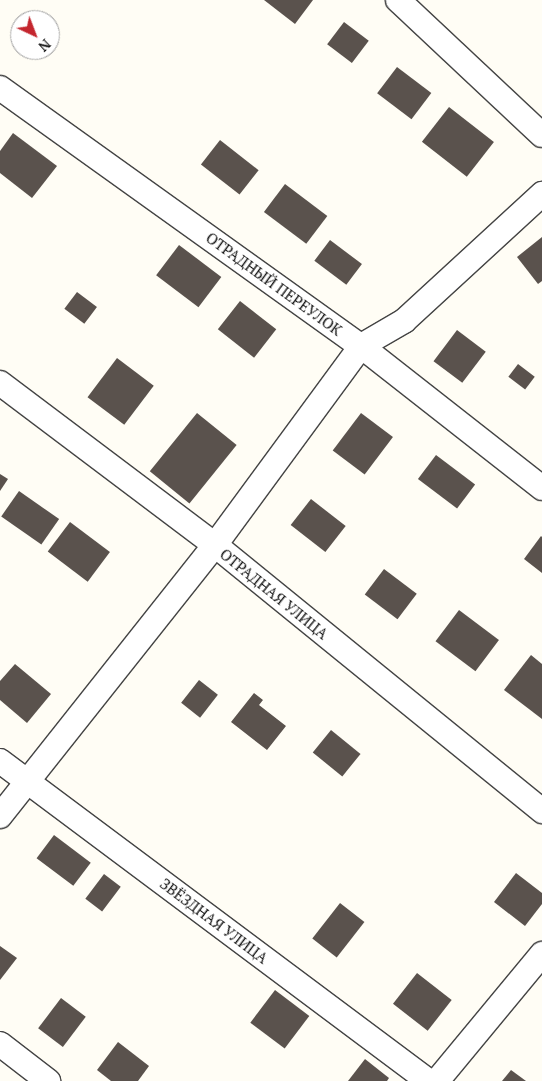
<!DOCTYPE html>
<meta charset="utf-8">
<style>
body{margin:0}
#map{position:relative;width:542px;height:1081px;overflow:hidden;background:#fffdf5;font-family:"PT Serif",serif}
div>[style]{position:absolute}
.building>*{inset:0;background:#5a524d;transform-origin:0 0}
.roads{filter:drop-shadow(1px 0 #444) drop-shadow(-1px 0 #444) drop-shadow(0 1px #444) drop-shadow(0 -1px #444)}
.minor>*{height:24px;margin:-12px;padding:0 12px;transform-origin:12px;border-radius:12px;background:#fff}
span{translate:-50% -50%;white-space:nowrap;text-align:center;line-height:1.15;-webkit-text-stroke:5px #fff;paint-order:stroke}
.street-label{font-size:15px;color:#111}
.north{position:absolute;left:10px;top:10px;width:50px;height:50px;box-sizing:border-box;background:#fff;border:1px solid #a0a0a0;border-radius:50%;rotate:137deg;font-size:14px;font-weight:700;line-height:20px;text-align:center;color:#111}
.north::after{content:'';display:block;margin:auto;width:18px;height:22px;background:#c4262e;clip-path:polygon(50% 0,100% 100%,50% 72%,0 100%)}
</style>
<div id="map">
<div class="building">
<div style="clip-path:polygon(264px 0,313px 0,295px 24px)"></div>
<div style="left:344px;top:22px;width:31px;height:28px;rotate:37deg"></div>
<div style="left:397px;top:67px;width:43px;height:33px;rotate:37deg"></div>
<div style="left:449px;top:107px;width:57px;height:44px;rotate:38deg"></div>
<div style="clip-path:polygon(13px 133px,57px 166px,32px 198px,0 173px,0 151px)"></div>
<div style="left:220px;top:140px;width:49px;height:31px;rotate:38deg"></div>
<div style="left:285px;top:184px;width:53px;height:35px;rotate:37deg"></div>
<div style="clip-path:polygon(542px 237px,542px 281px,538px 284px,517px 257px)"></div>
<div style="left:330px;top:240px;width:40px;height:26px;rotate:37deg"></div>
<div style="left:179px;top:245px;width:53px;height:38px;rotate:37deg"></div>
<div style="left:77px;top:292px;width:25px;height:21px;rotate:37deg"></div>
<div style="left:240px;top:301px;width:46px;height:36px;rotate:38deg"></div>
<div style="left:457px;top:330px;width:36px;height:39px;rotate:37deg"></div>
<div style="left:117px;top:358px;width:46px;height:49px;rotate:37deg"></div>
<div style="left:518px;top:364px;width:21px;height:16px;rotate:37deg"></div>
<div style="left:197px;top:413px;width:51px;height:75px;rotate:39deg"></div>
<div style="left:361px;top:413px;width:40px;height:47px;rotate:37deg"></div>
<div style="left:436px;top:455px;width:49px;height:30px;rotate:37deg"></div>
<div style="clip-path:polygon(0 474px,8px 479px,0 491px)"></div>
<div style="left:19px;top:491px;width:49px;height:31px;rotate:35deg"></div>
<div style="left:311px;top:499px;width:44px;height:33px;rotate:38deg"></div>
<div style="left:70px;top:522px;width:50px;height:37px;rotate:37deg"></div>
<div style="clip-path:polygon(541px 536px,542px 537px,542px 573px,524px 559px)"></div>
<div style="left:384px;top:569px;width:41px;height:32px;rotate:37deg"></div>
<div style="left:459px;top:610px;width:50px;height:39px;rotate:37deg"></div>
<div style="clip-path:polygon(531px 655px,542px 664px,542px 719px,504px 690px)"></div>
<div style="clip-path:polygon(15px 664px,51px 694px,27px 723px,0 700px,0 681px)"></div>
<div style="left:199px;top:680px;width:24px;height:29px;rotate:38deg"></div>
<div style="clip-path:polygon(254px 693px,263px 700px,259px 705px,286px 726px,267px 750px,231px 722px)"></div>
<div style="left:331px;top:730px;width:38px;height:29px;rotate:39deg"></div>
<div style="left:54px;top:835px;width:46px;height:29px;rotate:37deg"></div>
<div style="clip-path:polygon(516px 873px,542px 893px,542px 904px,525px 926px,494px 902px)"></div>
<div style="left:104px;top:874px;width:21px;height:31px;rotate:37deg"></div>
<div style="left:340px;top:903px;width:31px;height:45px;rotate:38deg"></div>
<div style="clip-path:polygon(0 946px,17px 958px,0 980px)"></div>
<div style="left:417px;top:973px;width:44px;height:39px;rotate:38deg"></div>
<div style="left:275px;top:990px;width:43px;height:41px;rotate:37deg"></div>
<div style="left:61px;top:998px;width:31px;height:38px;rotate:37deg"></div>
<div style="clip-path:polygon(118px 1042px,149px 1066px,138px 1081px,111px 1081px,97px 1070px)"></div>
<div style="clip-path:polygon(365px 1059px,389px 1078px,387px 1081px,348px 1081px)"></div>
<div style="clip-path:polygon(511px 1070px,526px 1081px,502px 1081px)"></div>
</div>
<div class="roads">
<div class="minor">
<div style="left:398px;top:0;width:197px;rotate:43.2deg"></div>
<div style="left:0;top:88px;width:444px;rotate:35.6deg"></div>
<div style="left:361px;top:346px;width:230px;rotate:38.1deg"></div>
<div style="left:0;top:383px;width:269px;rotate:37deg"></div>
<div style="left:215px;top:545px;width:422px;rotate:39.1deg"></div>
<div style="left:0;top:761px;width:534px;rotate:36.78deg"></div>
<div style="left:0;top:816px;width:346px;rotate:-51.6deg"></div>
<div style="left:215px;top:545px;width:247px;rotate:-53.7deg"></div>
<div style="left:361px;top:346px;width:50px;rotate:-30.2deg"></div>
<div style="left:404px;top:321px;width:188px;rotate:-42.6deg"></div>
<div style="left:0;top:1044px;width:61px;rotate:37.6deg"></div>
<div style="left:437px;top:1081px;width:165px;rotate:-50.4deg"></div>
</div>
</div>
<div class="street-label">
<span style="left:274px;top:284px;rotate:36deg">ОТРАДНЫЙ ПЕРЕУЛОК</span>
<span style="left:274px;top:594px;rotate:39deg">ОТРАДНАЯ УЛИЦА</span>
<span style="left:214px;top:921px;rotate:37deg">ЗВЁЗДНАЯ УЛИЦА</span>
</div>
<div class="north">N</div>
</div>
